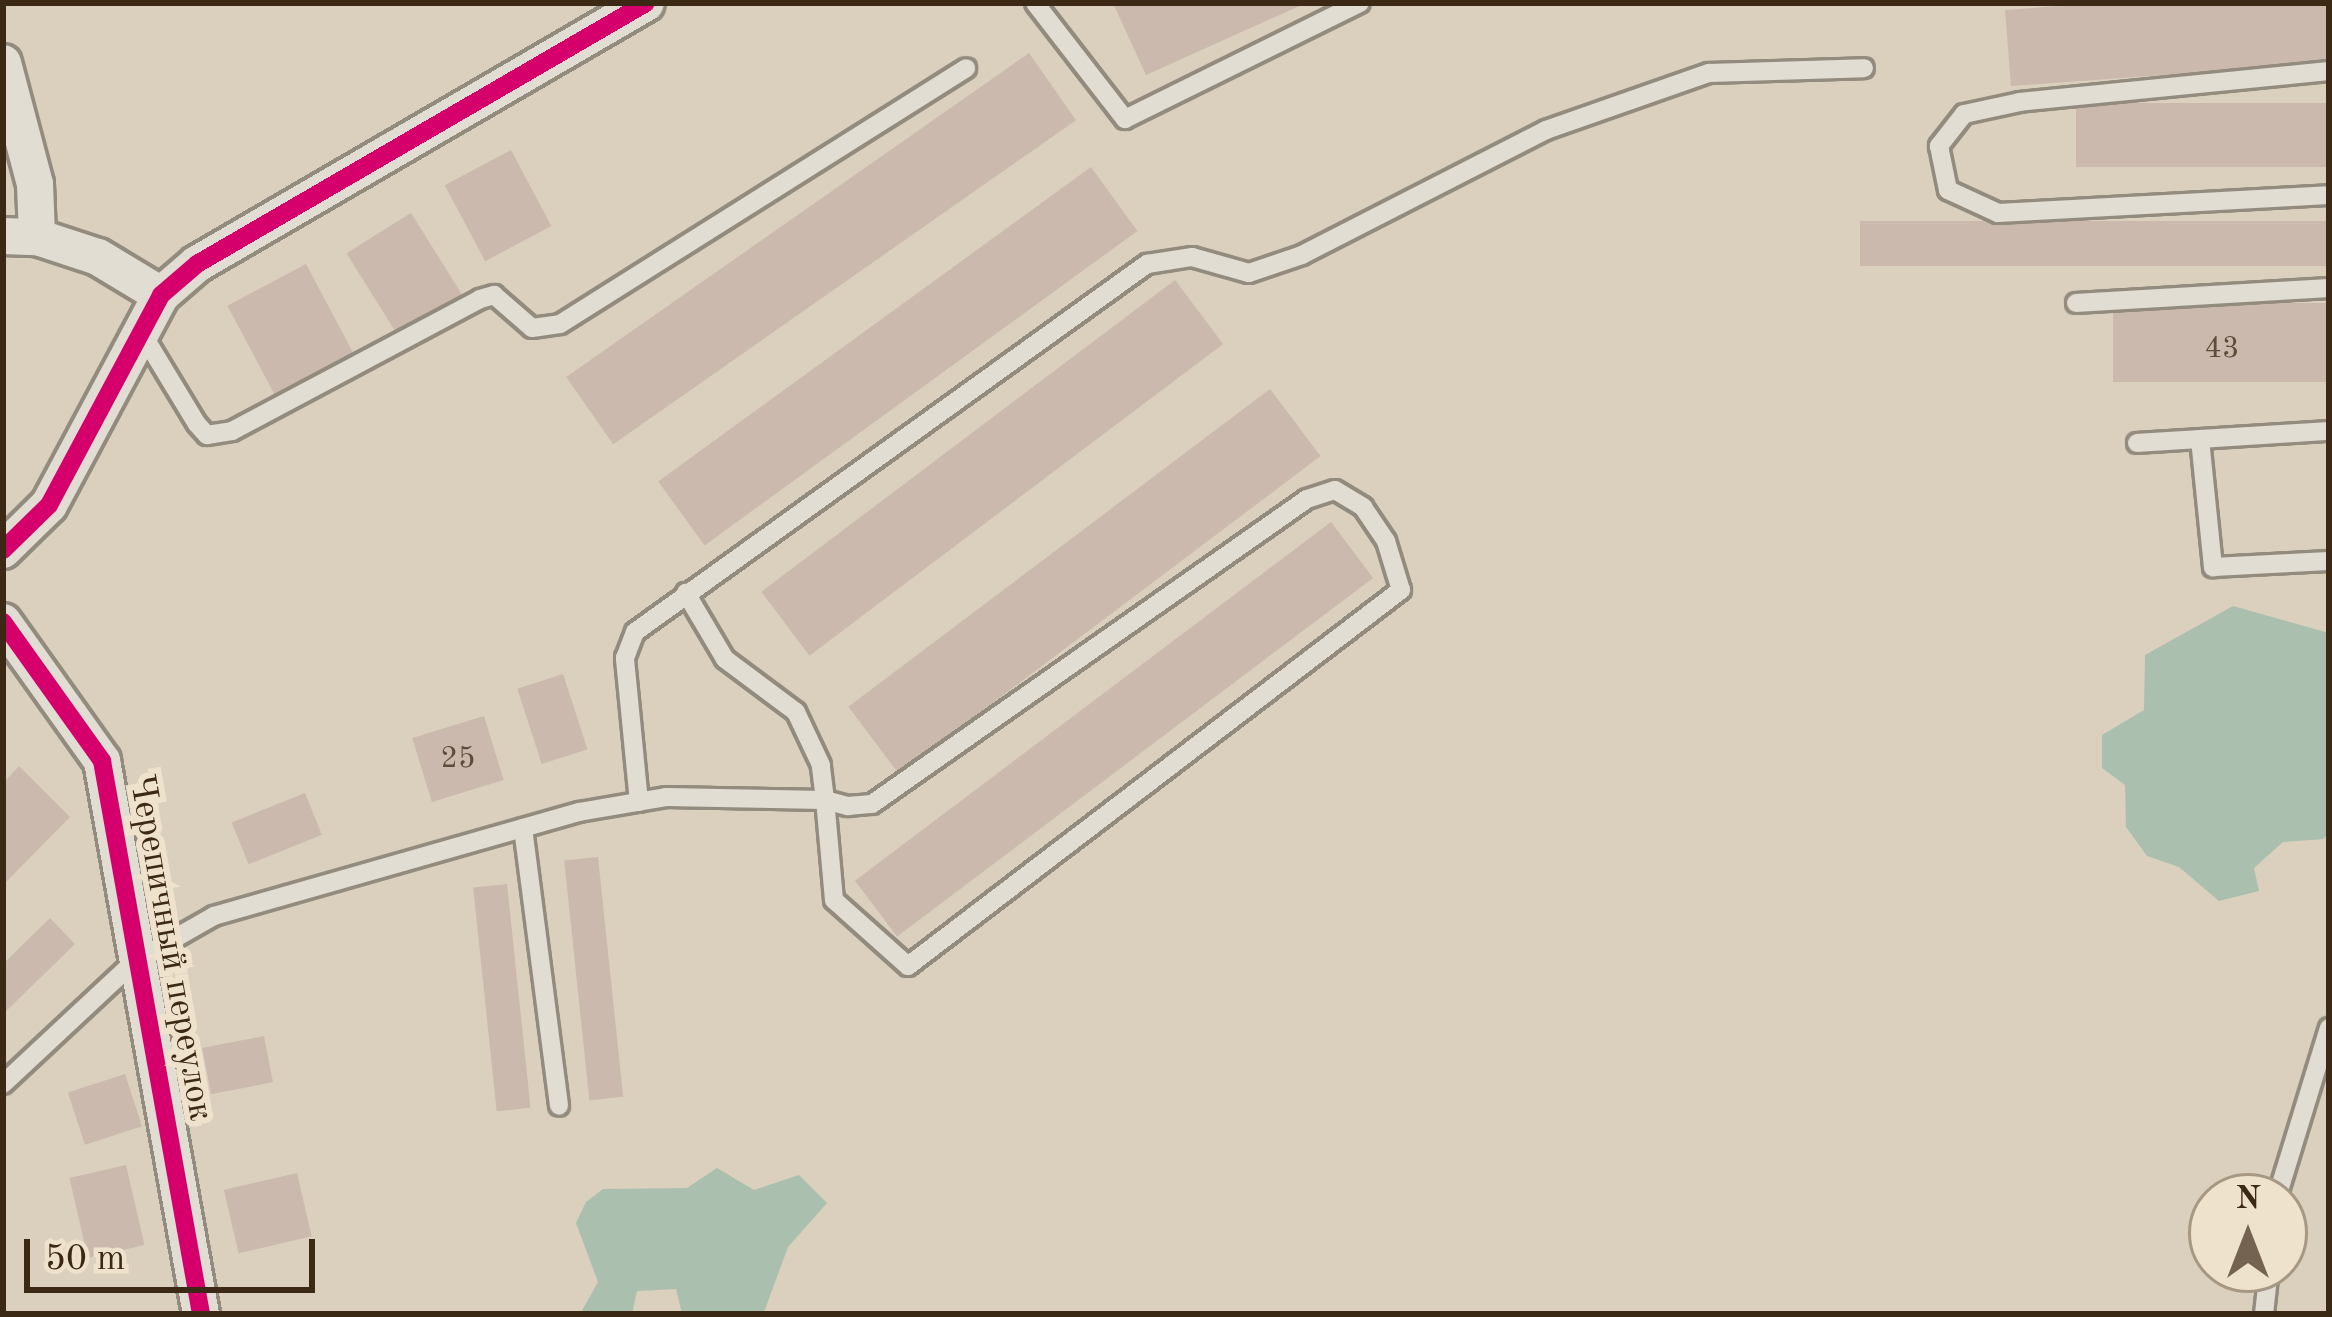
<!DOCTYPE html>
<meta charset="utf-8">
<style>
body{margin:0}
#map{position:relative;width:2332px;height:1317px;overflow:hidden;background:#dad0bd;font-family:"Old Standard TT",serif}
div>[style]{position:absolute}
.water>*{inset:0;background:#abbfae}
.building>*{inset:0;background:#cab9ac;transform-origin:0 0}
.roads{filter:drop-shadow(3px 0 #928b7e) drop-shadow(-3px 0 #928b7e) drop-shadow(0 3px #928b7e) drop-shadow(0 -3px #928b7e)}
.lane>*{height:18px;margin:-9px;padding:0 9px;transform-origin:9px;border-radius:9px;background:#e2ddd3}
.street>*{height:36px;margin:-18px;padding:0 18px;transform-origin:18px;border-radius:18px;background:#e2ddd3}
.cycleway>*{height:18px;margin:-9px;padding:0 9px;transform-origin:9px;border-radius:9px;background:#d6006c}
span{translate:-50% -50%;white-space:nowrap;text-align:center;line-height:1.15;-webkit-text-stroke:12px #efe2cc;paint-order:stroke}
.number-label{font-size:30px;color:#5f4c3b}
.number-label span{-webkit-text-stroke-width:0}
.street-label{font-size:36px;color:#3b2815}
.frame{position:absolute;inset:0;border:6px solid #3b2815;pointer-events:none}
.north{position:absolute;left:2188px;top:1173px;width:120px;height:120px;box-sizing:border-box;background:#efe2cc;border:3px solid #a79883;border-radius:50%;rotate:0deg;font-size:33px;font-weight:700;line-height:48px;text-align:center;color:#3b2815}
.north::after{content:'';display:block;margin:auto;width:42px;height:54px;background:#736350;clip-path:polygon(50% 0,100% 100%,50% 72%,0 100%)}
.scale{position:absolute;left:24px;top:1239px;width:291px;height:54px;box-sizing:border-box;border:6px solid #3b2815;border-top:0;padding-left:15px;font-size:36px;line-height:42px;white-space:nowrap;color:#3b2815;-webkit-text-stroke:9px #efe2cc;paint-order:stroke}
</style>
<div id="map">
<div class="water">
<div style="clip-path:polygon(2233px 606px,2329px 633px,2329px 831px,2324px 839px,2283px 842px,2254px 868px,2259px 891px,2219px 901px,2179px 867px,2147px 856px,2126px 827px,2125px 785px,2102px 768px,2102px 735px,2144px 710px,2145px 655px)"></div>
<div style="clip-path:polygon(717px 1168px,754px 1190px,799px 1175px,827px 1203px,788px 1247px,764px 1312px,682px 1314px,676px 1289px,637px 1291px,632px 1314px,580px 1314px,598px 1282px,576px 1223px,586px 1202px,603px 1189px,687px 1188px)"></div>
</div>
<div class="building">
<div style="clip-path:polygon(1113px 3px,1306px 3px,1146px 75px)"></div>
<div style="clip-path:polygon(2103px 3px,2329px 3px,2329px 63px,2011px 86px,2005px 10px)"></div>
<div style="left:1029px;top:53px;width:82px;height:565px;rotate:55deg"></div>
<div style="left:2329px;top:103px;width:64px;height:253px;rotate:90deg"></div>
<div style="left:511px;top:150px;width:86px;height:75px;rotate:62deg"></div>
<div style="left:1091px;top:167px;width:79px;height:535px;rotate:54deg"></div>
<div style="left:411px;top:213px;width:97px;height:76px;rotate:58deg"></div>
<div style="left:2329px;top:221px;width:45px;height:469px;rotate:90deg"></div>
<div style="left:306px;top:264px;width:107px;height:89px;rotate:62deg"></div>
<div style="left:1175px;top:280px;width:80px;height:518px;rotate:53deg"></div>
<div style="left:2329px;top:303px;width:79px;height:216px;rotate:90deg"></div>
<div style="left:1270px;top:389px;width:84px;height:528px;rotate:53deg"></div>
<div style="left:1331px;top:522px;width:70px;height:596px;rotate:53deg"></div>
<div style="left:563px;top:674px;width:79px;height:48px;rotate:72deg"></div>
<div style="left:484px;top:716px;width:67px;height:75px;rotate:73deg"></div>
<div style="clip-path:polygon(19px 766px,70px 817px,3px 885px,3px 783px)"></div>
<div style="left:305px;top:793px;width:45px;height:79px;rotate:68deg"></div>
<div style="left:598px;top:857px;width:241px;height:34px;rotate:84deg"></div>
<div style="left:507px;top:884px;width:225px;height:34px;rotate:84deg"></div>
<div style="clip-path:polygon(50px 918px,75px 944px,3px 1014px,3px 964px)"></div>
<div style="left:264px;top:1036px;width:47px;height:63px;rotate:79deg"></div>
<div style="left:125px;top:1074px;width:55px;height:60px;rotate:72deg"></div>
<div style="left:126px;top:1165px;width:82px;height:58px;rotate:77deg"></div>
<div style="left:297px;top:1173px;width:65px;height:75px;rotate:77deg"></div>
</div>
<div class="roads">
<div class="lane">
<div style="left:1035px;top:3px;width:147px;rotate:52.2deg"></div>
<div style="left:1125px;top:119px;width:262px;rotate:-26.3deg"></div>
<div style="left:2329px;top:71px;width:311px;rotate:174.3deg"></div>
<div style="left:2020px;top:102px;width:57px;rotate:167.9deg"></div>
<div style="left:1964px;top:114px;width:41px;rotate:128deg"></div>
<div style="left:1939px;top:146px;width:45px;rotate:78.4deg"></div>
<div style="left:1948px;top:190px;width:55px;rotate:24.7deg"></div>
<div style="left:1998px;top:213px;width:331px;rotate:-3.1deg"></div>
<div style="left:2076px;top:303px;width:253px;rotate:-3.4deg"></div>
<div style="left:140px;top:330px;width:110px;rotate:58.8deg"></div>
<div style="left:197px;top:424px;width:15px;rotate:48deg"></div>
<div style="left:207px;top:435px;width:25px;rotate:-9deg"></div>
<div style="left:232px;top:431px;width:281px;rotate:-28deg"></div>
<div style="left:480px;top:299px;width:15px;rotate:-16deg"></div>
<div style="left:494px;top:295px;width:50px;rotate:41deg"></div>
<div style="left:532px;top:328px;width:28px;rotate:-8deg"></div>
<div style="left:560px;top:324px;width:480px;rotate:-32.2deg"></div>
<div style="left:2200px;top:439px;width:129px;rotate:84.2deg"></div>
<div style="left:2213px;top:567px;width:116px;rotate:-3deg"></div>
<div style="left:2137px;top:443px;width:192px;rotate:-3.6deg"></div>
<div style="left:639px;top:802px;width:145px;rotate:-95.6deg"></div>
<div style="left:625px;top:658px;width:28px;rotate:-69deg"></div>
<div style="left:635px;top:632px;width:631px;rotate:-35.71deg"></div>
<div style="left:1147px;top:264px;width:46px;rotate:-8.8deg"></div>
<div style="left:1192px;top:257px;width:59px;rotate:15.7deg"></div>
<div style="left:1249px;top:273px;width:56px;rotate:-18.8deg"></div>
<div style="left:1302px;top:255px;width:274px;rotate:-27.1deg"></div>
<div style="left:1546px;top:130px;width:173px;rotate:-19.3deg"></div>
<div style="left:1709px;top:73px;width:155px;rotate:-1.8deg"></div>
<div style="left:523px;top:828px;width:280px;rotate:82.6deg"></div>
<div style="left:3px;top:1084px;width:180px;rotate:-43deg"></div>
<div style="left:135px;top:961px;width:91px;rotate:-29.7deg"></div>
<div style="left:214px;top:916px;width:380px;rotate:-15.9deg"></div>
<div style="left:579px;top:812px;width:88px;rotate:-9.8deg"></div>
<div style="left:666px;top:797px;width:159px;rotate:1.1deg"></div>
<div style="left:825px;top:800px;width:24px;rotate:15deg"></div>
<div style="left:848px;top:806px;width:24px;rotate:-5deg"></div>
<div style="left:872px;top:804px;width:531px;rotate:-35.04deg"></div>
<div style="left:1307px;top:499px;width:29px;rotate:-18deg"></div>
<div style="left:1335px;top:490px;width:33px;rotate:31deg"></div>
<div style="left:1363px;top:507px;width:41px;rotate:55.9deg"></div>
<div style="left:1386px;top:541px;width:51px;rotate:73deg"></div>
<div style="left:1401px;top:590px;width:620px;rotate:142.67deg"></div>
<div style="left:908px;top:966px;width:99px;rotate:-138.3deg"></div>
<div style="left:834px;top:900px;width:100px;rotate:-95.1deg"></div>
<div style="left:825px;top:800px;width:35px;rotate:-97deg"></div>
<div style="left:821px;top:765px;width:59px;rotate:-115.3deg"></div>
<div style="left:796px;top:712px;width:89px;rotate:-143.3deg"></div>
<div style="left:725px;top:659px;width:77px;rotate:-120.6deg"></div>
<div style="left:2277px;top:1197px;width:177px;rotate:-72.9deg"></div>
<div style="left:2264px;top:1314px;width:45px;rotate:-83.7deg"></div>
</div>
<div class="street">
<div style="left:3px;top:63px;width:125px;rotate:75.2deg"></div>
<div style="left:35px;top:184px;width:53px;rotate:87.8deg"></div>
<div style="left:3px;top:236px;width:34px;rotate:2deg"></div>
<div style="left:37px;top:237px;width:64px;rotate:18.2deg"></div>
<div style="left:98px;top:257px;width:74px;rotate:31.1deg"></div>
<div style="left:3px;top:550px;width:64px;rotate:-44.4deg"></div>
<div style="left:49px;top:505px;width:238px;rotate:-61.9deg"></div>
<div style="left:161px;top:295px;width:48px;rotate:-40.7deg"></div>
<div style="left:197px;top:264px;width:519px;rotate:-30.17deg"></div>
<div style="left:3px;top:622px;width:171px;rotate:54.5deg"></div>
<div style="left:102px;top:761px;width:562px;rotate:79.85deg"></div>
</div>
</div>
<div class="cycleway">
<div style="left:3px;top:550px;width:64px;rotate:-44.4deg"></div>
<div style="left:49px;top:505px;width:238px;rotate:-61.9deg"></div>
<div style="left:161px;top:295px;width:48px;rotate:-40.7deg"></div>
<div style="left:197px;top:264px;width:519px;rotate:-30.17deg"></div>
<div style="left:3px;top:622px;width:171px;rotate:54.5deg"></div>
<div style="left:102px;top:761px;width:562px;rotate:79.85deg"></div>
</div>
<div class="number-label">
<span style="left:2222px;top:349px">43</span>
<span style="left:458px;top:759px">25</span>
</div>
<div class="street-label">
<span style="left:169px;top:948px;rotate:80deg">Черепичный переулок</span>
</div>
<div class="frame"></div>
<div class="north">N</div>
<div class="scale">50 m</div>
</div>
